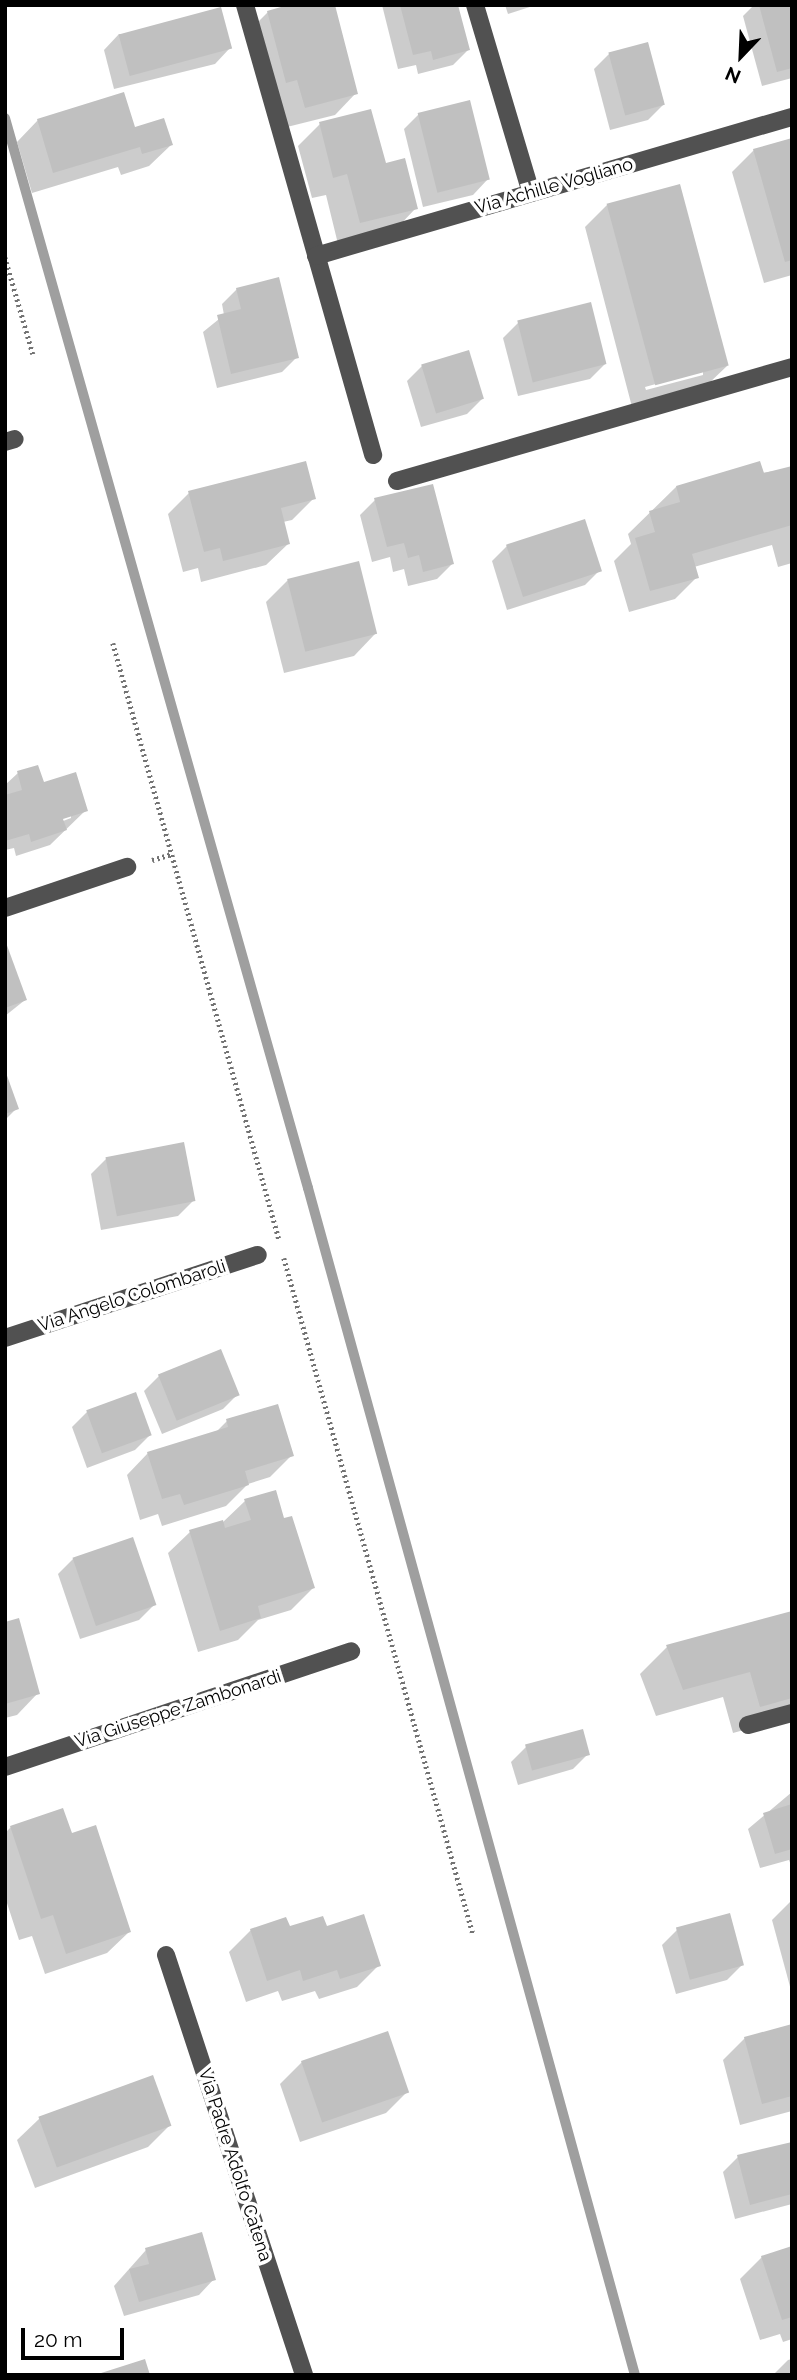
<!DOCTYPE html>
<style>
body{margin:0}
#map{position:relative;width:797px;height:2380px;overflow:hidden;background:#fff;font-family:Raleway,sans-serif}
div>[style]{position:absolute}
[style*='--x']{left:calc(var(--x)*1px);top:calc(var(--y)*1px);width:calc(var(--w)*1px);rotate:calc(var(--a)*1deg)}
.shadow>*{inset:0;background:#0003}
.stream>*{height:10px;margin:-5px;padding:0 5px;transform-origin:5px;border-radius:5px;background:#9f9f9f}
.building>*{inset:0;background:#c0c0c0;transform-origin:0 0}
.path>*{height:4.5px;margin-top:-2.25px;transform-origin:0;background:repeating-linear-gradient(90deg,#737373 0 2px,transparent 0 5.5px)}
.minor>*{height:18px;margin:-9px;padding:0 9px;transform-origin:9px;border-radius:9px;background:#515151}
span{translate:-50% -50%;white-space:nowrap;text-align:center;line-height:1.15;-webkit-text-stroke:7px #fff;paint-order:stroke}
.street-label{font-size:18px;color:#000}
.frame{position:absolute;inset:0;border:7px solid #000;pointer-events:none}
.north{position:absolute;left:706px;top:21px;width:70px;height:70px;-webkit-text-stroke:5px #fff;paint-order:stroke;rotate:203deg;font-size:19px;font-weight:700;line-height:28px;text-align:center;color:#000}
.north::after{content:'';display:block;margin:auto;width:24px;height:32px;background:#000;clip-path:polygon(50% 0,100% 100%,50% 72%,0 100%)}
.scale{position:absolute;left:21px;top:2328px;width:103px;height:32px;box-sizing:border-box;border:4px solid #000;border-top:0;padding-left:9px;font-size:21px;line-height:24px;white-space:nowrap;color:#000;-webkit-text-stroke:5px #fff;paint-order:stroke}
</style>
<div id="map">
<div class="shadow">
<div style="clip-path:polygon(382px 5px,456px 5px,468px 50px,453px 65px,418px 74px,416px 65px,398px 69px)"></div>
<div style="clip-path:polygon(505px 5px,536px 5px,508px 14px)"></div>
<div style="clip-path:polygon(754px 5px,792px 5px,792px 78px,762px 86px,743px 16px)"></div>
<div style="clip-path:polygon(268px 12px,356px 93px,335px 115px,283px 128px,246px 34px)"></div>
<div style="clip-path:polygon(119px 34px,230px 48px,215px 64px,114px 89px,104px 50px)"></div>
<div style="clip-path:polygon(609px 54px,663px 105px,648px 120px,610px 130px,594px 69px)"></div>
<div style="clip-path:polygon(419px 114px,488px 179px,473px 195px,423px 207px,404px 129px)"></div>
<div style="clip-path:polygon(38px 120px,133px 129px,171px 145px,149px 166px,121px 175px,118px 167px,32px 193px,17px 142px)"></div>
<div style="clip-path:polygon(320px 124px,384px 165px,416px 208px,395px 230px,338px 244px,326px 195px,312px 198px,298px 146px)"></div>
<div style="clip-path:polygon(792px 140px,792px 275px,764px 283px,732px 172px,754px 150px)"></div>
<div style="clip-path:polygon(evenodd,607px 205px,727px 366px,705px 387px,632px 407px,585px 227px,607px 205px,703px 371px,703px 375px,646px 390px,645px 387px,703px 371px)"></div>
<div style="clip-path:polygon(237px 289px,297px 357px,282px 372px,217px 388px,203px 332px,224px 315px,222px 304px)"></div>
<div style="clip-path:polygon(518px 323px,605px 364px,590px 379px,518px 396px,503px 338px)"></div>
<div style="clip-path:polygon(422px 366px,482px 399px,467px 414px,421px 427px,407px 381px)"></div>
<div style="clip-path:polygon(792px 468px,792px 563px,778px 567px,772px 545px,694px 567px,697px 577px,675px 599px,629px 612px,614px 561px,631px 544px,628px 534px,676px 487px)"></div>
<div style="clip-path:polygon(189px 493px,314px 498px,292px 520px,283px 522px,288px 544px,266px 565px,201px 582px,198px 568px,183px 572px,168px 514px)"></div>
<div style="clip-path:polygon(375px 500px,452px 564px,437px 579px,408px 586px,404px 569px,393px 572px,390px 557px,372px 562px,360px 515px)"></div>
<div style="clip-path:polygon(507px 546px,600px 570px,585px 585px,507px 610px,492px 561px)"></div>
<div style="clip-path:polygon(288px 580px,375px 634px,354px 656px,284px 673px,266px 602px)"></div>
<div style="clip-path:polygon(evenodd,18px 773px,86px 810px,50px 845px,16px 856px,14px 848px,5px 850px,5px 785px,18px 773px,71px 815px,71px 818px,55px 824px,54px 820px,71px 815px)"></div>
<div style="clip-path:polygon(5px 944px,25px 1000px,5px 1016px)"></div>
<div style="clip-path:polygon(5px 1074px,17px 1108px,5px 1120px)"></div>
<div style="clip-path:polygon(106px 1159px,193px 1201px,178px 1216px,101px 1230px,91px 1174px)"></div>
<div style="clip-path:polygon(159px 1376px,238px 1394px,223px 1409px,162px 1434px,144px 1391px)"></div>
<div style="clip-path:polygon(87px 1412px,150px 1435px,135px 1450px,87px 1468px,72px 1427px)"></div>
<div style="clip-path:polygon(227px 1421px,292px 1455px,270px 1477px,248px 1484px,226px 1506px,162px 1526px,158px 1514px,140px 1520px,127px 1475px,148px 1453px,215px 1433px)"></div>
<div style="clip-path:polygon(245px 1501px,283px 1520px,313px 1588px,291px 1610px,258px 1620px,238px 1640px,198px 1652px,168px 1553px,190px 1532px,222px 1523px)"></div>
<div style="clip-path:polygon(73px 1559px,154px 1605px,139px 1620px,80px 1639px,58px 1574px)"></div>
<div style="clip-path:polygon(792px 1613px,792px 1717px,733px 1733px,723px 1697px,656px 1716px,640px 1674px,667px 1647px)"></div>
<div style="clip-path:polygon(5px 1624px,38px 1693px,17px 1715px,5px 1718px)"></div>
<div style="clip-path:polygon(526px 1747px,588px 1754px,573px 1769px,518px 1785px,511px 1762px)"></div>
<div style="clip-path:polygon(792px 1792px,792px 1868px,789px 1860px,760px 1868px,748px 1829px)"></div>
<div style="clip-path:polygon(11px 1827px,71px 1836px,129px 1932px,107px 1953px,45px 1974px,32px 1936px,19px 1940px,5px 1897px,5px 1833px)"></div>
<div style="clip-path:polygon(792px 1900px,792px 1994px,772px 1920px)"></div>
<div style="clip-path:polygon(325px 1928px,379px 1965px,357px 1987px,319px 1999px,315px 1991px,282px 2001px,278px 1991px,246px 2002px,229px 1952px,251px 1930px)"></div>
<div style="clip-path:polygon(677px 1930px,742px 1965px,727px 1980px,676px 1994px,662px 1945px)"></div>
<div style="clip-path:polygon(792px 2026px,792px 2111px,740px 2125px,723px 2060px,745px 2038px)"></div>
<div style="clip-path:polygon(387px 2033px,407px 2092px,386px 2113px,300px 2142px,280px 2084px,302px 2062px)"></div>
<div style="clip-path:polygon(39px 2119px,170px 2125px,148px 2147px,35px 2188px,17px 2140px)"></div>
<div style="clip-path:polygon(792px 2143px,792px 2204px,735px 2219px,723px 2172px,738px 2157px)"></div>
<div style="clip-path:polygon(792px 2248px,792px 2339px,783px 2342px,780px 2334px,760px 2340px,740px 2279px,762px 2257px)"></div>
<div style="clip-path:polygon(146px 2250px,214px 2279px,199px 2295px,124px 2316px,114px 2286px)"></div>
<div style="clip-path:polygon(792px 2359px,792px 2375px,773px 2375px,788px 2360px)"></div>
</div>
<div class="stream">
<div style="--x:5;--y:118;--w:1112;--a:74.19"></div>
<div style="--x:308;--y:1188;--w:1231;--a:74.6"></div>
</div>
<div class="building">
<div style="clip-path:polygon(288px 5px,335px 5px,358px 94px,305px 108px,297px 80px,286px 83px,267px 11px)"></div>
<div style="clip-path:polygon(400px 5px,458px 5px,470px 50px,433px 60px,431px 51px,413px 55px)"></div>
<div style="clip-path:polygon(759px 5px,792px 5px,792px 68px,777px 72px)"></div>
<div style="left:221px;top:7px;width:43px;height:106px;rotate:75deg"></div>
<div style="left:648px;top:42px;width:65px;height:41px;rotate:75deg"></div>
<div style="clip-path:polygon(124px 92px,135px 127px,164px 118px,173px 145px,142px 154px,140px 147px,53px 173px,37px 119px)"></div>
<div style="left:470px;top:100px;width:82px;height:54px;rotate:76deg"></div>
<div style="clip-path:polygon(371px 109px,386px 163px,405px 158px,418px 209px,360px 223px,347px 174px,333px 178px,319px 122px)"></div>
<div style="clip-path:polygon(792px 138px,792px 260px,785px 262px,753px 149px)"></div>
<div style="left:680px;top:184px;width:188px;height:76px;rotate:75deg"></div>
<div style="clip-path:polygon(279px 277px,299px 358px,231px 374px,217px 315px,241px 309px,236px 288px)"></div>
<div style="left:591px;top:302px;width:64px;height:76px;rotate:76deg"></div>
<div style="left:469px;top:350px;width:51px;height:50px;rotate:73deg"></div>
<div style="clip-path:polygon(306px 461px,316px 499px,281px 508px,290px 544px,223px 561px,220px 548px,204px 552px,188px 491px)"></div>
<div style="clip-path:polygon(760px 461px,764px 473px,792px 466px,792px 525px,692px 554px,699px 578px,650px 591px,635px 538px,655px 532px,649px 511px,680px 502px,676px 486px)"></div>
<div style="clip-path:polygon(433px 484px,454px 564px,423px 572px,419px 555px,408px 558px,404px 543px,387px 547px,374px 498px)"></div>
<div style="left:585px;top:519px;width:55px;height:83px;rotate:72deg"></div>
<div style="left:359px;top:561px;width:75px;height:74px;rotate:76deg"></div>
<div style="clip-path:polygon(38px 765px,44px 782px,76px 772px,88px 811px,63px 819px,67px 830px,31px 842px,29px 834px,5px 841px,5px 795px,22px 790px,17px 771px)"></div>
<div style="clip-path:polygon(5px 940px,27px 1000px,5px 1008px)"></div>
<div style="clip-path:polygon(5px 1070px,19px 1109px,5px 1114px)"></div>
<div style="left:184px;top:1142px;width:60px;height:80px;rotate:79deg"></div>
<div style="left:221px;top:1349px;width:50px;height:68px;rotate:68deg"></div>
<div style="left:136px;top:1392px;width:46px;height:53px;rotate:70deg"></div>
<div style="clip-path:polygon(278px 1404px,294px 1456px,245px 1471px,249px 1485px,184px 1505px,180px 1494px,162px 1499px,147px 1452px,228px 1427px,226px 1419px)"></div>
<div style="clip-path:polygon(276px 1490px,284px 1518px,292px 1516px,315px 1588px,258px 1606px,261px 1618px,220px 1631px,189px 1530px,223px 1520px,225px 1528px,251px 1520px,244px 1499px)"></div>
<div style="left:133px;top:1537px;width:72px;height:64px;rotate:71deg"></div>
<div style="clip-path:polygon(792px 1611px,792px 1698px,760px 1707px,750px 1672px,683px 1690px,666px 1645px)"></div>
<div style="clip-path:polygon(19px 1618px,40px 1694px,5px 1704px,5px 1622px)"></div>
<div style="left:583px;top:1729px;width:27px;height:60px;rotate:75deg"></div>
<div style="clip-path:polygon(792px 1804px,792px 1849px,775px 1854px,763px 1813px)"></div>
<div style="clip-path:polygon(63px 1808px,72px 1833px,96px 1825px,131px 1932px,66px 1954px,53px 1915px,41px 1919px,10px 1826px)"></div>
<div style="left:730px;top:1913px;width:54px;height:56px;rotate:75deg"></div>
<div style="clip-path:polygon(364px 1914px,381px 1966px,340px 1979px,337px 1970px,303px 1981px,300px 1970px,267px 1981px,250px 1929px,286px 1917px,290px 1926px,323px 1916px,327px 1926px)"></div>
<div style="clip-path:polygon(792px 2024px,792px 2096px,762px 2104px,744px 2037px)"></div>
<div style="left:388px;top:2031px;width:65px;height:92px;rotate:71deg"></div>
<div style="left:153px;top:2075px;width:54px;height:122px;rotate:70deg"></div>
<div style="clip-path:polygon(792px 2142px,792px 2194px,750px 2205px,737px 2155px)"></div>
<div style="clip-path:polygon(202px 2232px,216px 2280px,139px 2302px,129px 2269px,149px 2264px,145px 2248px)"></div>
<div style="clip-path:polygon(792px 2246px,792px 2317px,782px 2320px,761px 2256px)"></div>
<div style="clip-path:polygon(145px 2359px,150px 2375px,98px 2375px,98px 2374px)"></div>
</div>
<div class="path">
<div style="--x:5;--y:257;--w:101;--a:73.9"></div>
<div style="--x:113;--y:643;--w:619;--a:74.44"></div>
<div style="--x:152;--y:860;--w:21;--a:-17"></div>
<div style="--x:284;--y:1258;--w:702;--a:74.38"></div>
</div>
<div class="minor">
<div style="--x:245;--y:5;--w:468;--a:74.1"></div>
<div style="--x:475;--y:5;--w:196;--a:73.4"></div>
<div style="--x:316;--y:256;--w:496;--a:-16.3"></div>
<div style="--x:5;--y:442;--w:10;--a:-17"></div>
<div style="--x:397;--y:481;--w:411;--a:-16.1"></div>
<div style="--x:5;--y:908;--w:129;--a:-18.6"></div>
<div style="--x:5;--y:1338;--w:266;--a:-18.2"></div>
<div style="--x:748;--y:1725;--w:46;--a:-15.3"></div>
<div style="--x:5;--y:1767;--w:365;--a:-18.5"></div>
<div style="--x:166;--y:1955;--w:442;--a:71.8"></div>
</div>
<div class="street-label">
<span style="left:554px;top:186px;rotate:-16deg">Via Achille Vogliano</span>
<span style="left:132px;top:1296px;rotate:-18deg">Via Angelo Colombaroli</span>
<span style="left:178px;top:1709px;rotate:-18deg">Via Giuseppe Zambonardi</span>
<span style="left:235px;top:2165px;rotate:72deg">Via Padre Adolfo Catena</span>
</div>
<div class="frame"></div>
<div class="north">N</div>
<div class="scale">20 m</div>
</div>
